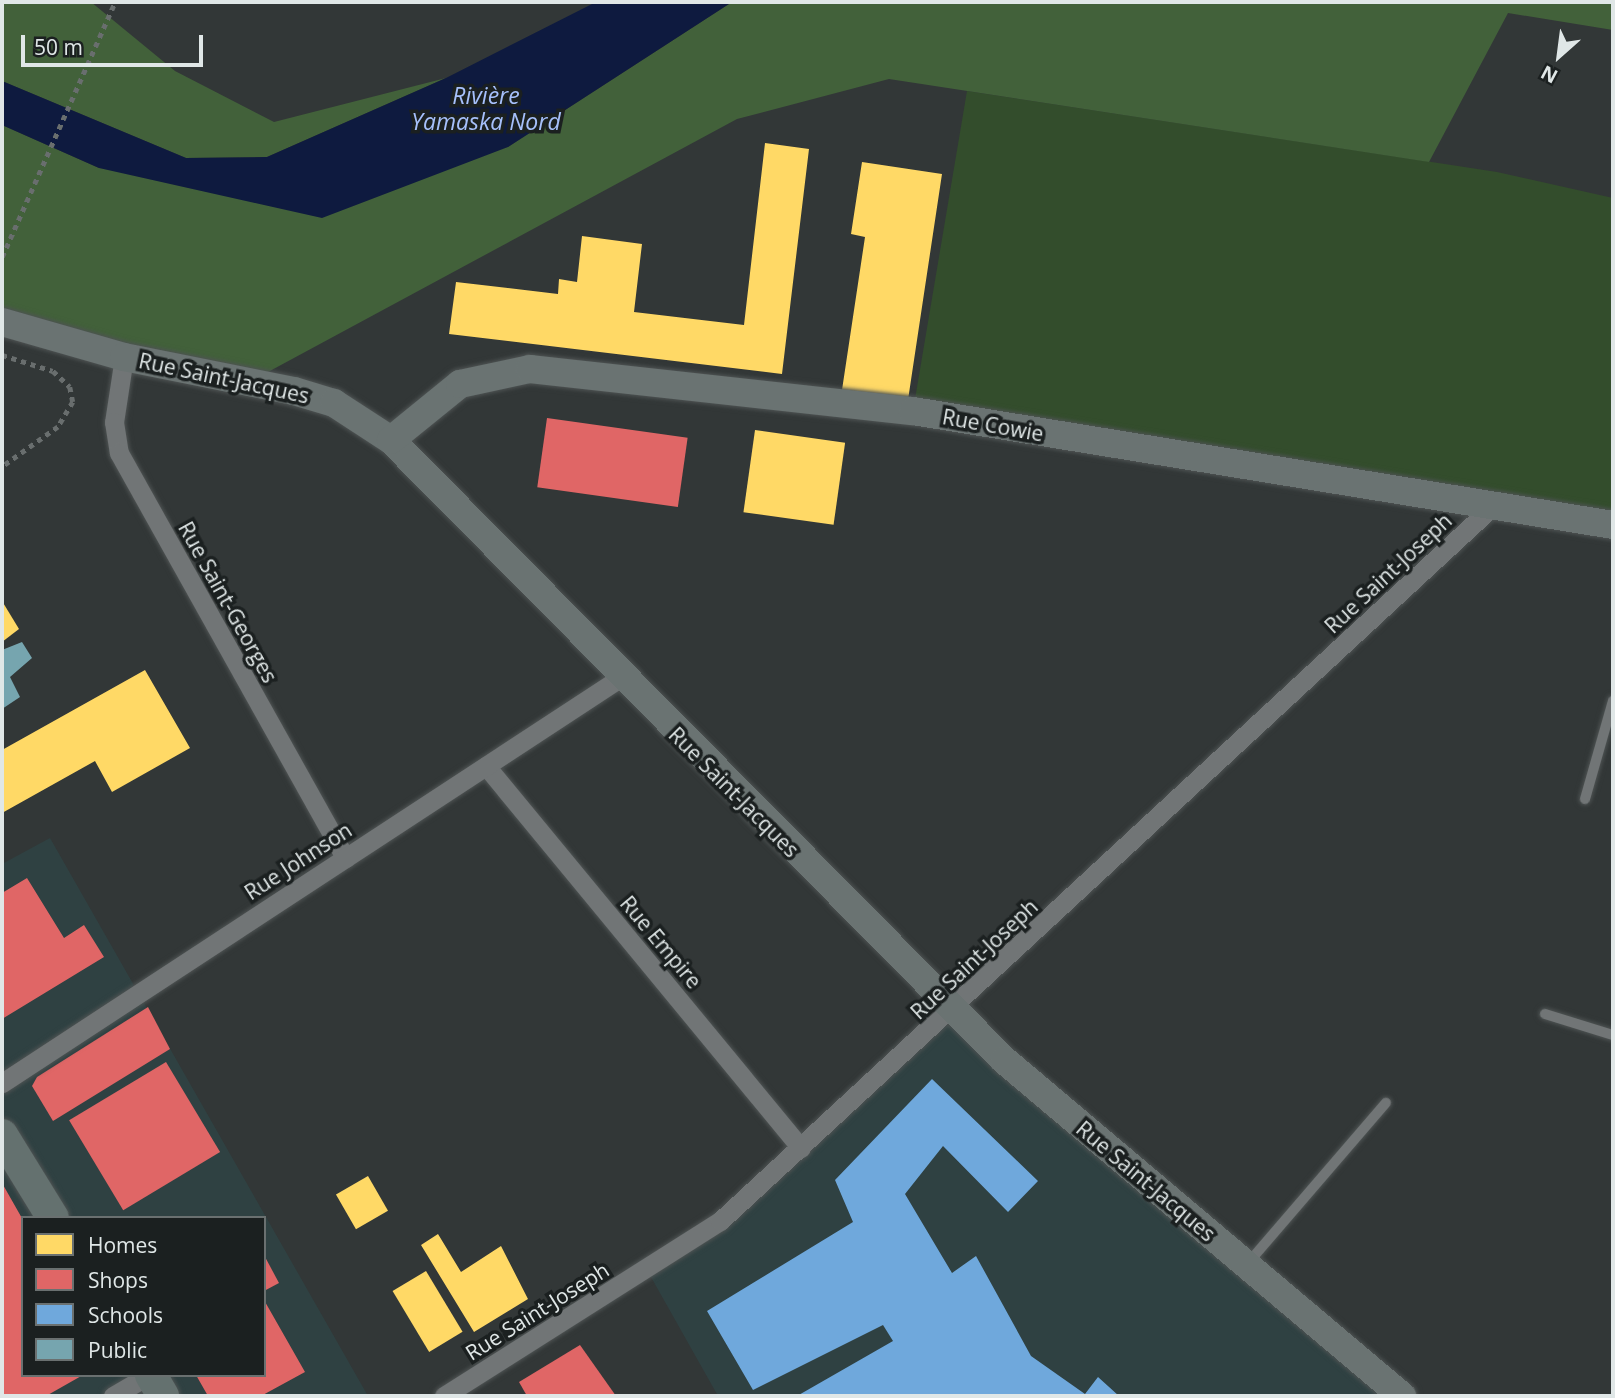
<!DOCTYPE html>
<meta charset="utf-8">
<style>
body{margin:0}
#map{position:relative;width:1615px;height:1398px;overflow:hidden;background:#323737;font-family:"Open Sans",sans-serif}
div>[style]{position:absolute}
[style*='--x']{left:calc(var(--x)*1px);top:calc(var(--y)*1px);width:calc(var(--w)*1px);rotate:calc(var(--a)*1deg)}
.built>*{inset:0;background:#2f4142}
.green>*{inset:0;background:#334d2c}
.forest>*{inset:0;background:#42613a}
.water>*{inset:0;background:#0e1a3f}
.homes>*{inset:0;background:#ffd966;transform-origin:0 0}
.shops>*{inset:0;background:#e06666;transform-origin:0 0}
.schools>*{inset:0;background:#6fa8dc}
.public>*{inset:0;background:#76a5af}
.path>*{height:4.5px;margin-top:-2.25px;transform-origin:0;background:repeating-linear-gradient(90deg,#696e6e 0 5px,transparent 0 10px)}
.roads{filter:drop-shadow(0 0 2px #4e5353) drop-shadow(0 0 2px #4e5353)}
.lane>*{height:10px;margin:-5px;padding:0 5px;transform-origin:5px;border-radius:5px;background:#717576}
.street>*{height:19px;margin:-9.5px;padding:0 9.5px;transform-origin:9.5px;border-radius:9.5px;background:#717576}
.secondary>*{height:28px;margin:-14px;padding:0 14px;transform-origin:14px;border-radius:14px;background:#6a7372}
.primary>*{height:32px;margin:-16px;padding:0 16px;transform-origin:16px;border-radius:16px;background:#64716f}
span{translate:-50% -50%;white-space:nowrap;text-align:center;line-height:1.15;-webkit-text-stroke:7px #1b2020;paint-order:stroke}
.street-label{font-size:21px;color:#e0e7e7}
.water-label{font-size:23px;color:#a6c0fb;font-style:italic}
.frame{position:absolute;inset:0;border:4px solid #e0e7e7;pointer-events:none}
.legend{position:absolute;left:21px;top:1216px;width:245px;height:161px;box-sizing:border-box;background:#1b2020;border:2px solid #6a7070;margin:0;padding:9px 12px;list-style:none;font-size:21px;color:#e0e7e7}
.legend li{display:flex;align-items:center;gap:14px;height:35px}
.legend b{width:35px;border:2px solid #6a7070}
.north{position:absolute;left:1524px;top:21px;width:70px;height:70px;-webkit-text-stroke:5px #1b2020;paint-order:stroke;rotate:208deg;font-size:19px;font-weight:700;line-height:28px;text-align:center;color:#e0e7e7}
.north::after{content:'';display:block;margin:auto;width:24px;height:32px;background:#e0e7e7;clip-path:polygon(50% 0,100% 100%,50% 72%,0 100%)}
.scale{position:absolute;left:21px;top:35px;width:182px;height:32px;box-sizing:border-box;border:4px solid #e0e7e7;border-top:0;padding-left:9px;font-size:21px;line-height:24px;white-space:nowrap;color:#e0e7e7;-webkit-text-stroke:5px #1b2020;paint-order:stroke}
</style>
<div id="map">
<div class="built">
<div style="clip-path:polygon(evenodd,50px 838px,368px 1396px,2px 1396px,2px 864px,50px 838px,23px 1218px,264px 1218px,264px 1375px,23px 1375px,23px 1218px)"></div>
<div style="clip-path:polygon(953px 1010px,1402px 1396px,718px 1396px,647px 1270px,720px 1221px)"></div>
</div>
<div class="green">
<div style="clip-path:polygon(967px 91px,1497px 172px,1613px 198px,1613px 525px,913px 411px)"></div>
</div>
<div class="forest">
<div style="clip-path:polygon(2px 2px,91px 2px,175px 71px,274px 122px,446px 78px,267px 157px,186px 158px,2px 81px)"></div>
<div style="clip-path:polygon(732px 2px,1613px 2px,1613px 30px,1508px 13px,1429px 162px,889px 79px,737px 119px,255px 379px,2px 322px,2px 125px,99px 168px,508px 147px)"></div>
</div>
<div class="water">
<div style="clip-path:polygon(596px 2px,732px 2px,508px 147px,322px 218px,99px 168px,2px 125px,2px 81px,186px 158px,267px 157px,446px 78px)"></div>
</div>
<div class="homes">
<div style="clip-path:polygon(765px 143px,809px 149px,782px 374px,449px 334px,456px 282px,558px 294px,559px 279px,577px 282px,582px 236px,642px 244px,634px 312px,744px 325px)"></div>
<div style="clip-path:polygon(862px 162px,942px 174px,908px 400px,842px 390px,865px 237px,851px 234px)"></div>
<div style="left:755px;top:430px;width:91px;height:83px;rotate:8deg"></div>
<div style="clip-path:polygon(2px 601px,19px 629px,2px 642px)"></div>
<div style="clip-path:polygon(145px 670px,190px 748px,112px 792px,95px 761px,2px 813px,2px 750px)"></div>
<div style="left:368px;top:1176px;width:40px;height:37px;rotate:60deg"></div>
<div style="clip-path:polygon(438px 1234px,461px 1272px,501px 1246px,528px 1299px,474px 1332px,421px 1245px)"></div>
<div style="left:426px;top:1271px;width:71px;height:39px;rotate:59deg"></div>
</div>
<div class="shops">
<div style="left:547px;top:418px;width:142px;height:70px;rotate:8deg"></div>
<div style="clip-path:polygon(27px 878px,64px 938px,84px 925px,104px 957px,2px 1019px,2px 893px)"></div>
<div style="clip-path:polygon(148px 1007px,170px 1049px,53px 1121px,32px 1086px,37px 1077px)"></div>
<div style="left:166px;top:1062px;width:105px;height:113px;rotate:59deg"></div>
<div style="clip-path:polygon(2px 1183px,23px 1220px,23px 1375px,83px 1375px,46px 1396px,2px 1396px)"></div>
<div style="clip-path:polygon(264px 1255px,279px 1283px,264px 1291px)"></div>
<div style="clip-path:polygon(264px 1300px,305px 1372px,261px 1396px,208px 1396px,196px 1375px,264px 1375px)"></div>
<div style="clip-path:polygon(580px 1345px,616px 1396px,527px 1396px,519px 1382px)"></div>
</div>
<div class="schools">
<div style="clip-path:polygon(932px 1079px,1038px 1181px,1008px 1212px,943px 1146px,905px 1194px,952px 1273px,976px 1256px,1031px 1356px,1085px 1394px,1098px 1377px,1119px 1396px,797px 1396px,893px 1341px,883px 1325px,753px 1390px,707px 1311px,853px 1222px,835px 1180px)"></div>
</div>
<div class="public">
<div style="clip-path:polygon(22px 642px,32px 658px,10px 677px,20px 697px,2px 709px,2px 650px)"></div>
</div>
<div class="path">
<div style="--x:2;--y:257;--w:279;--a:-66.1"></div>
<div style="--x:2;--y:355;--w:53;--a:17.4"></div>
<div style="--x:53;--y:371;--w:23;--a:43"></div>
<div style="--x:70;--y:387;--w:15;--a:79"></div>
<div style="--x:73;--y:402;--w:29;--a:121"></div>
<div style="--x:58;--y:427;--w:69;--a:144.5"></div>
</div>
<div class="roads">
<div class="lane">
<div style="--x:1585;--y:799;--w:102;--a:-74.1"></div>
<div style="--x:1545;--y:1014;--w:71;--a:17.2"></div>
<div style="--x:1249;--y:1262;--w:210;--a:-49.3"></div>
</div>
<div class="street">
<div style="--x:124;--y:357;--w:66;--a:98.7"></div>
<div style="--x:114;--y:422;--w:31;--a:81"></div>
<div style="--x:119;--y:453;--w:464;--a:60.8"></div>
<div style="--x:486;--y:766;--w:495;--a:50.5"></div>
<div style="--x:2;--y:1083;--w:739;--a:-33.24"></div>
<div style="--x:113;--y:1396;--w:42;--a:-30.3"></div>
<div style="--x:444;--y:1396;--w:327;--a:-32.4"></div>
<div style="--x:720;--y:1221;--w:1054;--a:-42.77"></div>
</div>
<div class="secondary">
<div style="--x:2;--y:322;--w:127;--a:16"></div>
<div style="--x:124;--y:357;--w:173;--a:11.3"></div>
<div style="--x:294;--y:391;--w:42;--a:16.7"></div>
<div style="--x:334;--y:403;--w:68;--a:33"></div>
<div style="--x:391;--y:440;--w:872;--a:45.33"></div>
<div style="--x:1004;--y:1060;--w:521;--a:40.17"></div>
<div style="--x:391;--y:440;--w:89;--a:-39.1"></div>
<div style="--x:460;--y:384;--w:72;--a:-12.1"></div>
<div style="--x:530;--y:369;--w:385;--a:6.3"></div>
<div style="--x:913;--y:411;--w:709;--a:9.25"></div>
</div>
<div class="primary">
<div style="--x:2;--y:1135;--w:97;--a:58.4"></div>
<div style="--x:151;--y:1375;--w:24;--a:60"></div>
</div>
</div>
<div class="street-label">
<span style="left:224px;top:378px;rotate:12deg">Rue Saint-Jacques</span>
<span style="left:993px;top:425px;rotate:10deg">Rue Cowie</span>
<span style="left:1388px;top:573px;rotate:-43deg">Rue Saint-Joseph</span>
<span style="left:228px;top:602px;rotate:61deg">Rue Saint-Georges</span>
<span style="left:734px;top:792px;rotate:45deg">Rue Saint-Jacques</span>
<span style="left:298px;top:861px;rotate:-33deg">Rue Johnson</span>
<span style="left:661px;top:942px;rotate:50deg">Rue Empire</span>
<span style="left:974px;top:959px;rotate:-43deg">Rue Saint-Joseph</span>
<span style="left:1146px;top:1181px;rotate:40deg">Rue Saint-Jacques</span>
<span style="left:537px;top:1311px;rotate:-32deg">Rue Saint-Joseph</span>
</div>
<div class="water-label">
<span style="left:486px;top:108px">Rivière<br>Yamaska Nord</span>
</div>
<div class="frame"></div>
<ul class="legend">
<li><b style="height:19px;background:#ffd966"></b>Homes</li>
<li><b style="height:19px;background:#e06666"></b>Shops</li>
<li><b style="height:19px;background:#6fa8dc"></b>Schools</li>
<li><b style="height:19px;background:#76a5af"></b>Public</li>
</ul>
<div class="north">N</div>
<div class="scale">50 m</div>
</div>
